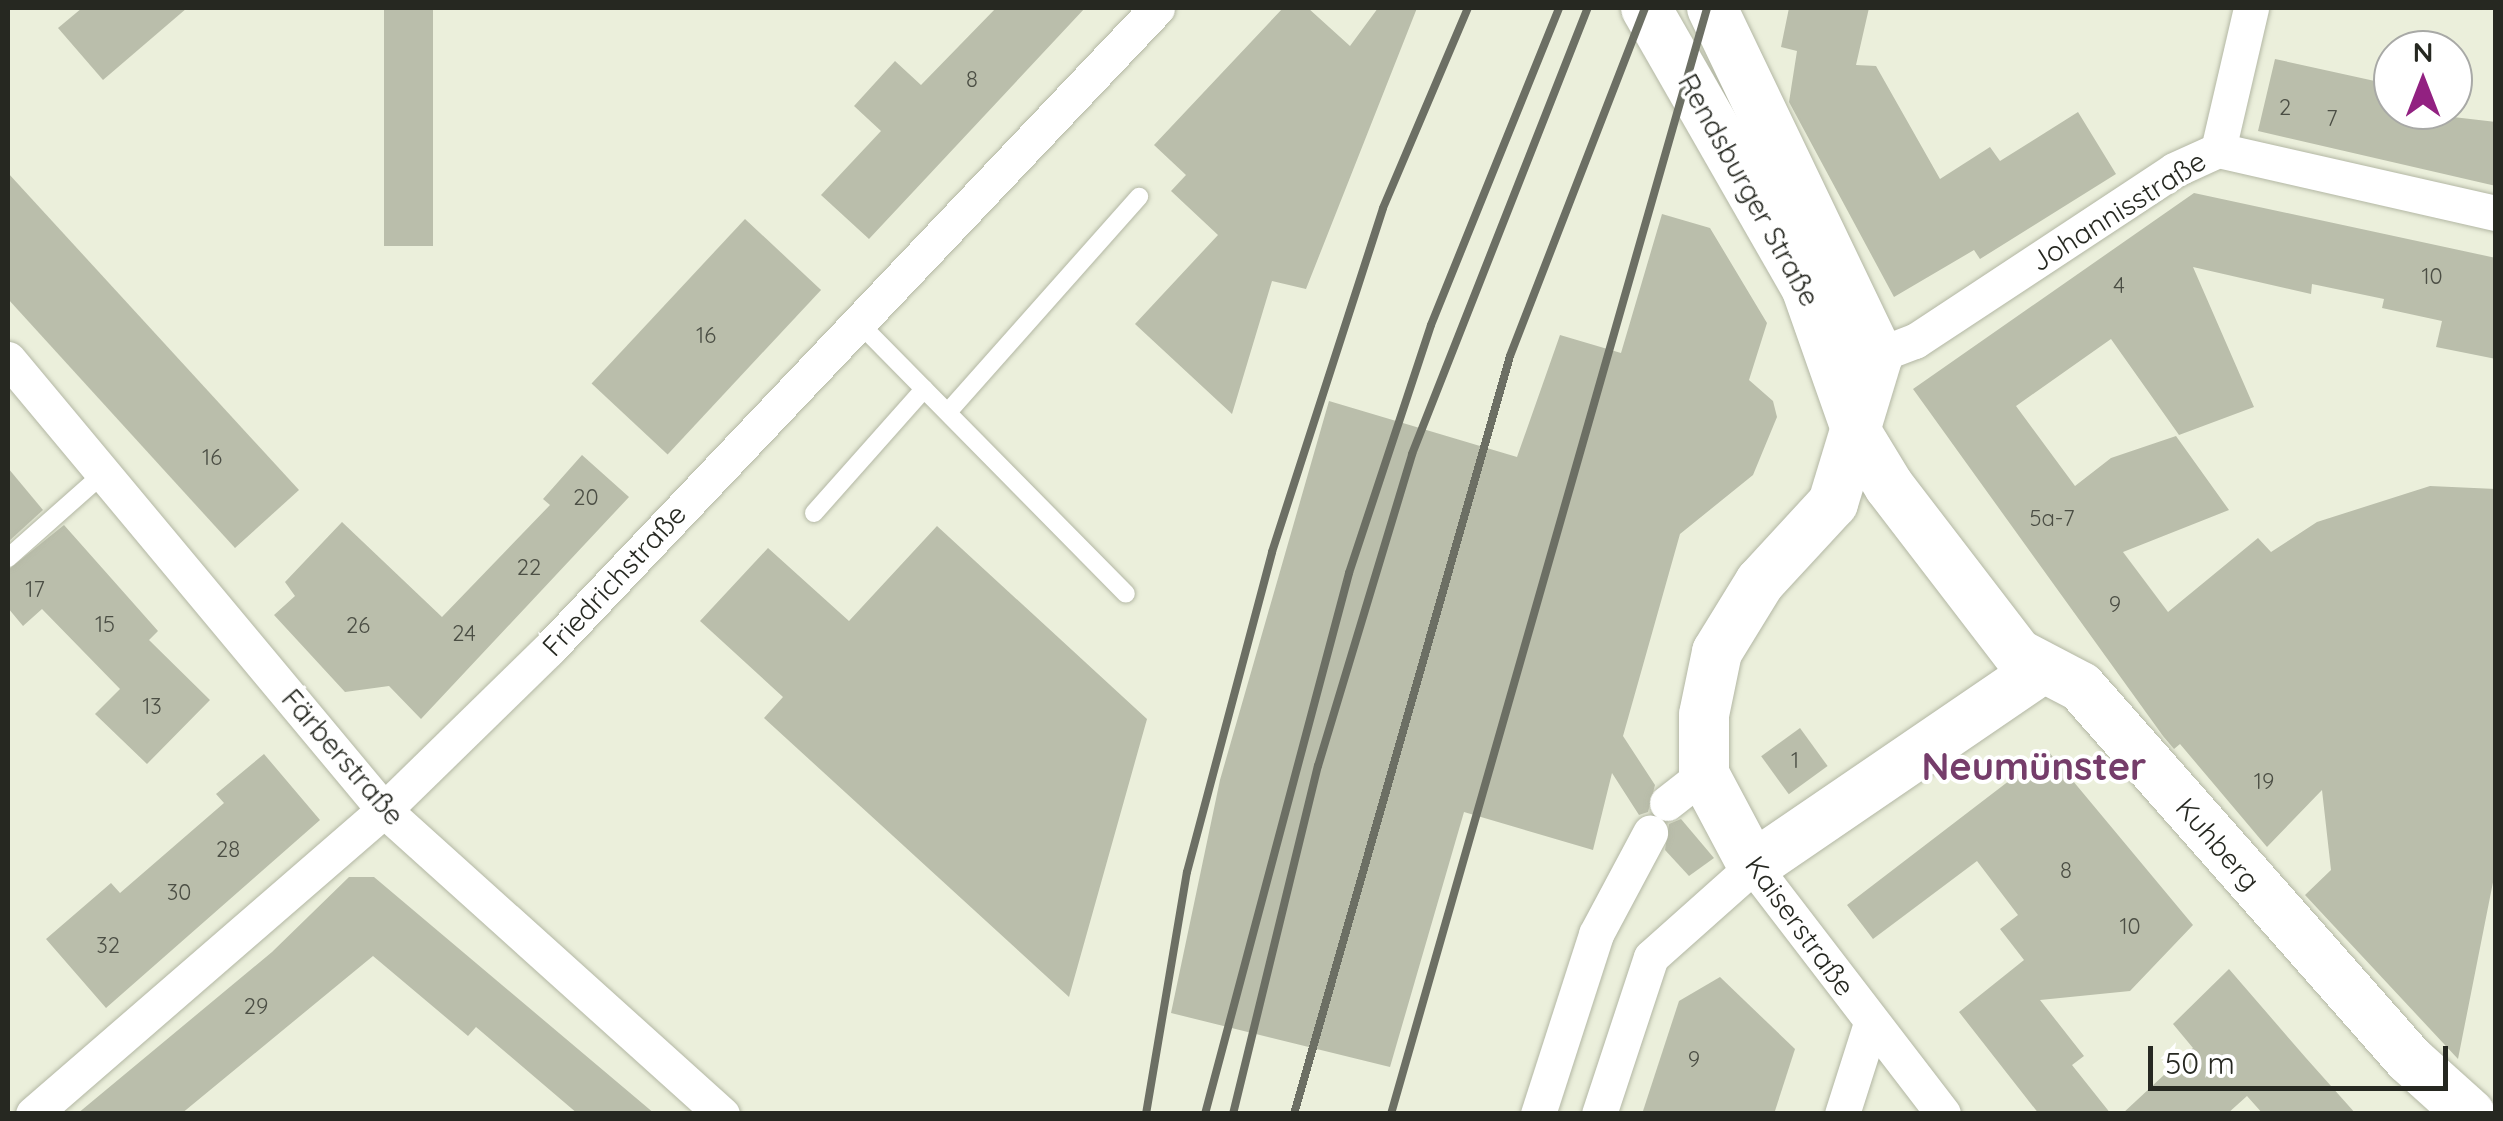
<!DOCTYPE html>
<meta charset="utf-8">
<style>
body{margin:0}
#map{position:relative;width:2503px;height:1121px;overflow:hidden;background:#ebefdb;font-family:Quicksand,sans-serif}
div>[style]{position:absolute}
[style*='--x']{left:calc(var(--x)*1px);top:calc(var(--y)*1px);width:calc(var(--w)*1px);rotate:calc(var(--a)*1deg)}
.building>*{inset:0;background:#babeab;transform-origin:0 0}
.roads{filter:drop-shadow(0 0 2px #b3b7a4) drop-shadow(0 0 2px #b3b7a4)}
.lane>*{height:18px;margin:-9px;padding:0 9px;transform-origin:9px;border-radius:9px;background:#fff}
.street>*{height:35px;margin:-17.5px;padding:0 17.5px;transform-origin:17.5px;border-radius:17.5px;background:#fff}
.secondary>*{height:50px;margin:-25px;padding:0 25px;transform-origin:25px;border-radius:25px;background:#fff}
.rail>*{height:8px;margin:-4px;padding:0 4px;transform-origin:4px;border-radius:4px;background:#6c6f64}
span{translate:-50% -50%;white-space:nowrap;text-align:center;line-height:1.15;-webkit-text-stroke:8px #fff;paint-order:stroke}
.number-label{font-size:22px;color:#4b4e44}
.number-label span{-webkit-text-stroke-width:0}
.street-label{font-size:28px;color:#262821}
.district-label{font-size:38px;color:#753d6a;font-weight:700}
.frame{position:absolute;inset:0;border:10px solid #262821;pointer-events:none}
.north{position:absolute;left:2373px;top:30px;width:100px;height:100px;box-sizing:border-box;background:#fff;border:2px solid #a8a9a6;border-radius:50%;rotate:0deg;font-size:28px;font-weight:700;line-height:40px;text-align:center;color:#262821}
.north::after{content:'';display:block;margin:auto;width:35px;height:45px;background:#922181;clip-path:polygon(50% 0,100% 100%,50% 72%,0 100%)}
.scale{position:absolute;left:2148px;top:1046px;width:300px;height:45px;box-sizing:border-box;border:5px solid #262821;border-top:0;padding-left:12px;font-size:30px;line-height:35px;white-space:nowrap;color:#262821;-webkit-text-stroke:8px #fff;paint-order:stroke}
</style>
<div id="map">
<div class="building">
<div style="clip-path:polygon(82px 8px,187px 8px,103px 80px,58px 28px)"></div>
<div style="left:384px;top:8px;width:49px;height:238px"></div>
<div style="clip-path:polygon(996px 8px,1085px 8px,869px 239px,821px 195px,881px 131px,854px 106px,895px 61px,921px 85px)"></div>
<div style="clip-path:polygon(1283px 8px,1308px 8px,1350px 46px,1378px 8px,1417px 8px,1306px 289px,1272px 281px,1232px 414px,1135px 324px,1218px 235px,1171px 191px,1186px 175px,1154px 145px)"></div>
<div style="clip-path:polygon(1789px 8px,1869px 8px,1856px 65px,1876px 66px,1940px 179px,1990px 147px,2000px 161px,2078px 112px,2116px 174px,1980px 259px,1974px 250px,1894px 297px,1789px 102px,1797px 51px,1781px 47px)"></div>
<div style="clip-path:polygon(2275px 59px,2393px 85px,2393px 110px,2496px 122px,2496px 186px,2258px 131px)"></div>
<div style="clip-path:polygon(8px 173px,299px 490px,235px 548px,8px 299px)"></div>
<div style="clip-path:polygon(2194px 193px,2496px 258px,2496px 359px,2436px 347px,2442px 321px,2382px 308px,2384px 299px,2312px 284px,2311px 294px,2193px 267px,2254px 407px,2179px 435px,2111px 339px,2016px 406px,2075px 486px,2111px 458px,2176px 436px,2229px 510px,2123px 552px,2168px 612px,2258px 538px,2271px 552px,2317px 522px,2430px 486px,2496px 489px,2496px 867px,2458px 1059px,2305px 895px,2331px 870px,2322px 790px,2267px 847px,2180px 744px,2174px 749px,2163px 736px,1913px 389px)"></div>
<div style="clip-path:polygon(1662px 214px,1710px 228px,1767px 323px,1749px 380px,1773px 401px,1777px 417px,1753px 475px,1680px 534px,1623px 736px,1655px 785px,1648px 812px,1639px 815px,1612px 773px,1593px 850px,1464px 812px,1390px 1067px,1171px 1013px,1220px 780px,1329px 401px,1517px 457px,1560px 335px,1621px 353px)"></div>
<div style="left:745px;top:219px;width:104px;height:225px;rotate:43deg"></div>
<div style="clip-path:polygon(582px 455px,629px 497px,421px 719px,389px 686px,345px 692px,274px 615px,295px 596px,285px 582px,342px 522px,442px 617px,550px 505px,543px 499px)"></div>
<div style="clip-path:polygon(8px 468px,43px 510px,8px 542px)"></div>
<div style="clip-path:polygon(64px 525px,158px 631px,149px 640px,210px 700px,147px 764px,95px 714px,120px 689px,42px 609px,23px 626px,8px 608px,8px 570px)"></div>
<div style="clip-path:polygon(937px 526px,1147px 719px,1069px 997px,764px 718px,783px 697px,700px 621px,768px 548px,849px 621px)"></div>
<div style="left:1800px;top:728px;width:47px;height:48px;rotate:54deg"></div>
<div style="clip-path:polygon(2048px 751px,2193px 925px,2130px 991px,2040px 1000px,2084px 1056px,2072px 1065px,2111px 1114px,2039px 1114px,1959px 1012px,2024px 960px,2000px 929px,2018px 915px,1977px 861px,1873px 939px,1847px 905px)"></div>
<div style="clip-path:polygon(264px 754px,320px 820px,106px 1008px,46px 939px,111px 883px,120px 893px,224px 803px,216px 794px)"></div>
<div style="clip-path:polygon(1681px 819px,1714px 858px,1689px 876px,1665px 850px,1669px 824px)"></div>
<div style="clip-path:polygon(349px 877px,374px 877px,655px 1114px,578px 1114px,476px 1027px,468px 1036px,373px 956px,181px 1114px,77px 1114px,272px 952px)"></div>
<div style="clip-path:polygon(2229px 969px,2306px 1058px,2356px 1114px,2263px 1114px,2247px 1096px,2227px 1114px,2122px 1114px,2193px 1048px,2173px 1024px)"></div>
<div style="clip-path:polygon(1720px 977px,1795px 1049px,1774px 1114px,1642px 1114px,1679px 1001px)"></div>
</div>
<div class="roads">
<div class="lane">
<div style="--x:859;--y:323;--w:380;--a:45.4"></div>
<div style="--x:948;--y:412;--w:288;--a:-48.4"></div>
<div style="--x:814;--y:513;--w:166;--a:-48.4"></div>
<div style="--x:8;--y:558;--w:127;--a:-41.5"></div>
</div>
<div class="street">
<div style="--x:2218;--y:150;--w:146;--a:-76.9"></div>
<div style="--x:1878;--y:355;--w:40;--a:-21"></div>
<div style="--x:1915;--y:341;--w:310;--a:-33.4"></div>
<div style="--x:2174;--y:170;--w:48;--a:-24.4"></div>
<div style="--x:2218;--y:150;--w:285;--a:12.8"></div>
<div style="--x:8;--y:359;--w:587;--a:50.18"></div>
<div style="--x:384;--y:810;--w:455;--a:42"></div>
<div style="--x:1667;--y:803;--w:47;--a:-38.1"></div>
<div style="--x:33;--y:1114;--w:464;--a:-40.9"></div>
<div style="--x:384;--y:810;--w:229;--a:-44.3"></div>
<div style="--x:548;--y:650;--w:885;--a:-46.51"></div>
<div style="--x:1538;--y:1114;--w:189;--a:-72.1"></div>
<div style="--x:1596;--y:934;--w:115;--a:-61.9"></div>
<div style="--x:1599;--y:1114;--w:165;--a:-71.7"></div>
<div style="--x:1651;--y:957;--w:137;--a:-41.7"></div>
<div style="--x:1753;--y:866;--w:312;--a:52.5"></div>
<div style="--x:1842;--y:1114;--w:96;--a:-72.3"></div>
</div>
<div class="secondary">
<div style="--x:1646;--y:8;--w:322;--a:60.2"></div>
<div style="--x:1806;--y:287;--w:157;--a:70.6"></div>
<div style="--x:1858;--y:435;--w:60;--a:58.7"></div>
<div style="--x:1889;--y:486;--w:212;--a:52.5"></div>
<div style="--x:2018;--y:654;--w:71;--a:27.6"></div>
<div style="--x:2081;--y:687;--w:497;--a:48.6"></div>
<div style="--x:2410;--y:1060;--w:81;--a:42"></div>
<div style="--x:1712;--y:8;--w:385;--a:64.4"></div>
<div style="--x:1878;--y:355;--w:155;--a:106.9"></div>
<div style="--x:1833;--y:503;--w:108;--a:132.7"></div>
<div style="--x:1760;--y:582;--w:82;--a:121.6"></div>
<div style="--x:1717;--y:652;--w:64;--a:101.7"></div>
<div style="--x:1704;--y:715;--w:59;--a:90"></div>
<div style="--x:1704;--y:774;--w:104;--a:62"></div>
<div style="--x:1753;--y:866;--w:351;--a:-34.3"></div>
</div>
</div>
<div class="rail">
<div style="--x:1146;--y:1114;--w:245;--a:-80.4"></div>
<div style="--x:1187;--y:872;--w:331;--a:-75.1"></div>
<div style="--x:1272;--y:552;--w:361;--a:-72.1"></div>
<div style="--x:1383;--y:208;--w:217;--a:-67"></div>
<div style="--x:1205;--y:1114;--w:560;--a:-75.09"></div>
<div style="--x:1349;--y:573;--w:261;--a:-71.7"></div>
<div style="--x:1431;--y:325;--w:342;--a:-68"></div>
<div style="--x:1233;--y:1114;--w:358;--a:-76.3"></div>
<div style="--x:1318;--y:766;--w:326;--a:-73.2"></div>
<div style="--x:1412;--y:454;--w:479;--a:-68.5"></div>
<div style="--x:1294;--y:1114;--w:788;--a:-74.09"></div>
<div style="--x:1510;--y:356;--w:373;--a:-68.8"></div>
<div style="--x:1391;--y:1114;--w:1150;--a:-74.05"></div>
</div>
<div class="number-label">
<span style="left:972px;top:80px">8</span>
<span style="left:2285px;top:108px">2</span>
<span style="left:2332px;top:119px">7</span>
<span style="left:2432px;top:277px">10</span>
<span style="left:2119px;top:286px">4</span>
<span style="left:706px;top:336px">16</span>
<span style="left:212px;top:458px">16</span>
<span style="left:586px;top:498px">20</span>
<span style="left:2052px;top:519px">5a-7</span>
<span style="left:529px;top:568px">22</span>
<span style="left:35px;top:590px">17</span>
<span style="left:2115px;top:605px">9</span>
<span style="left:105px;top:625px">15</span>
<span style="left:358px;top:626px">26</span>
<span style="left:464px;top:634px">24</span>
<span style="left:152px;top:707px">13</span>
<span style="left:1795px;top:761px">1</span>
<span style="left:2264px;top:782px">19</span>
<span style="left:228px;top:850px">28</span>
<span style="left:2066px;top:871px">8</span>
<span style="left:179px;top:893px">30</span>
<span style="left:2130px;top:927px">10</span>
<span style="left:108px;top:946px">32</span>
<span style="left:256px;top:1007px">29</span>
<span style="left:1694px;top:1060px">9</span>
</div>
<div class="street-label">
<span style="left:1749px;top:190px;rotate:61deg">Rendsburger Straße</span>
<span style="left:2118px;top:211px;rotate:-32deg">Johannisstraße</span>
<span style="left:614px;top:580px;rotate:-47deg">Friedrichstraße</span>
<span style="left:343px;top:757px;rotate:49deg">Färberstraße</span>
<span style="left:2218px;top:844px;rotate:49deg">Kuhberg</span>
<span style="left:1800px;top:926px;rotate:54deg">Kaiserstraße</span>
</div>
<div class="district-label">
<span style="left:2034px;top:767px">Neumünster</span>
</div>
<div class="frame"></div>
<div class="north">N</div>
<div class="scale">50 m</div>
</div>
